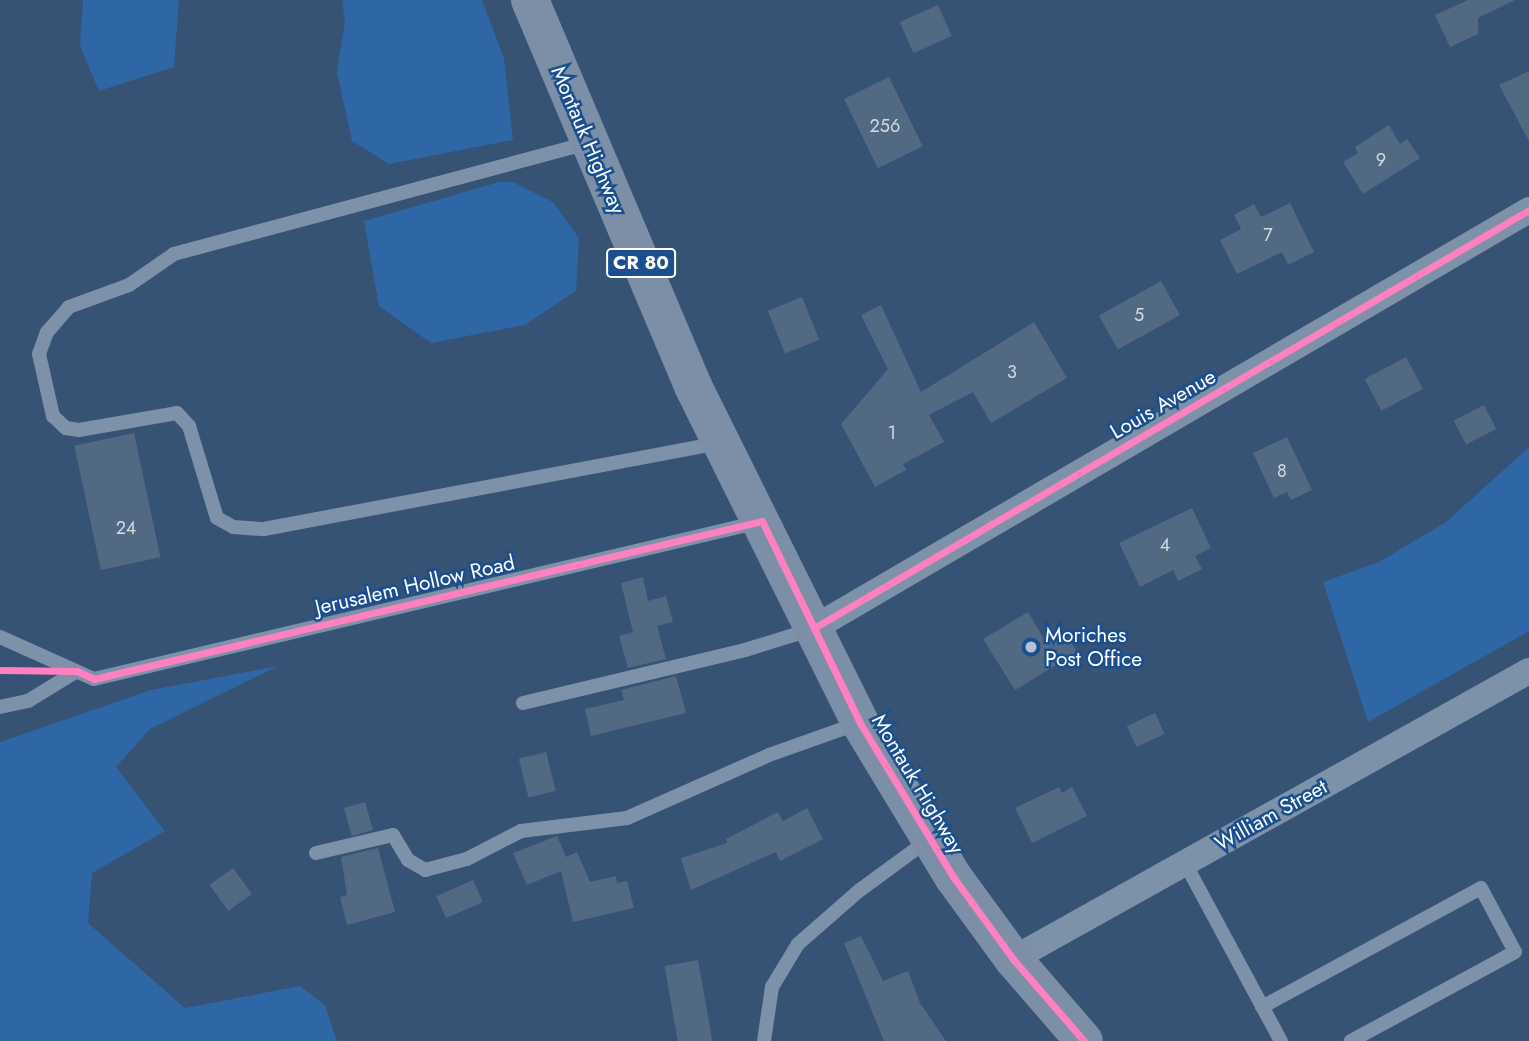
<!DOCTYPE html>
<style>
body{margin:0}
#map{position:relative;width:1529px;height:1041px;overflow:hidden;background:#365274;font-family:Jost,sans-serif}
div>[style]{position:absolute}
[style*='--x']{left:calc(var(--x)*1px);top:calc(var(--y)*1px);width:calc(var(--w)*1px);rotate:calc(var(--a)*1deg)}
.green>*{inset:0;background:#2f66a5}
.building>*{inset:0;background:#526984;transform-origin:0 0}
.lane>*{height:14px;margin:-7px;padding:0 7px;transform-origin:7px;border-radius:7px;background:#7d92a8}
.street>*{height:26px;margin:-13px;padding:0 13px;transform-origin:13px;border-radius:13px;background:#7d92a8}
.primary>*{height:38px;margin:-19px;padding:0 19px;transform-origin:19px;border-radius:19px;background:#7d8ea7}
.cycleway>*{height:7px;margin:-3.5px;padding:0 3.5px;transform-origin:3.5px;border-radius:3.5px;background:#ff80c0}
.dots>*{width:19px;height:19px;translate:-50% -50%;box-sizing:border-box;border:4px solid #1b4f8f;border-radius:50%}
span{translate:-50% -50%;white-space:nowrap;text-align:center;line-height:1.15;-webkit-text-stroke:5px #1b4f8f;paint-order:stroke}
.number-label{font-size:18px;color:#d4dae0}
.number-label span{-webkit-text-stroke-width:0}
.shield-label span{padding:2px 5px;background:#1b4f8f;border:2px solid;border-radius:5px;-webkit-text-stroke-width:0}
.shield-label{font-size:19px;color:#fff;font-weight:700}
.street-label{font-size:21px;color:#fff}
.poi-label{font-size:21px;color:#fff}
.left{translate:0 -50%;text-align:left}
</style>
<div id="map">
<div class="green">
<div style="clip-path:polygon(83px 0,179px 0,174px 67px,99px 91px,80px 46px)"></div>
<div style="clip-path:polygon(342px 0,482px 0,504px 58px,513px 140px,389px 164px,352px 141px,337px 72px,345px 21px)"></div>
<div style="clip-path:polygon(499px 182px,513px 182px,553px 202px,579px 238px,576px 291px,525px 325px,431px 343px,379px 306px,364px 221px)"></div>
<div style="clip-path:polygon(1529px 447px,1529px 631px,1368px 722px,1323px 582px,1379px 562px,1446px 522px)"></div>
<div style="clip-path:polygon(278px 666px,150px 729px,116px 767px,165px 831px,92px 873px,88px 923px,185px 1008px,300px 986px,325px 1005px,337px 1041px,0 1041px,0 742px,151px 690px)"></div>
</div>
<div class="building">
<div style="clip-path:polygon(1468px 0,1515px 0,1478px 18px,1478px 34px,1450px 47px,1435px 15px)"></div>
<div style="left:938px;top:5px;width:34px;height:42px;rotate:66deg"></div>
<div style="clip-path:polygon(1529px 71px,1529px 141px,1499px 85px)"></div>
<div style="left:889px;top:77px;width:77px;height:50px;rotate:64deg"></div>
<div style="clip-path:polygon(1389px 125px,1400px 144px,1407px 139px,1420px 158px,1363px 194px,1343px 162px,1358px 153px,1355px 147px)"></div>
<div style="clip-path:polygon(1290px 203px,1314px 252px,1288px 265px,1282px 252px,1237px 274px,1220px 240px,1241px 229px,1234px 215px,1254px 204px,1261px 217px)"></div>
<div style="left:1161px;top:281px;width:39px;height:71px;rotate:61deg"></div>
<div style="left:802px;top:297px;width:46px;height:37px;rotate:68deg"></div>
<div style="clip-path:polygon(881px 305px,921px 392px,1034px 322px,1067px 378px,991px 423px,973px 392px,929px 415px,944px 442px,903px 464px,906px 470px,875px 487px,841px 424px,888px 369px,861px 315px)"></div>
<div style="left:1406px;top:357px;width:36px;height:47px;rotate:62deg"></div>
<div style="left:1484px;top:405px;width:27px;height:34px;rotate:63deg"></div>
<div style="left:134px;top:433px;width:127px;height:61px;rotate:78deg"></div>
<div style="clip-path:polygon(1287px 437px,1312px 490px,1291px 500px,1287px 492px,1274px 498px,1253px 453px)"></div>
<div style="clip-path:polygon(1192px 508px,1211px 548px,1195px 556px,1202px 569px,1178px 581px,1173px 570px,1140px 587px,1119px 543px)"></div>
<div style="clip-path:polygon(643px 577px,648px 601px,666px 596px,673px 622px,657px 626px,666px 659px,628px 668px,619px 636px,633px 632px,621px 583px)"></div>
<div style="clip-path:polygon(1028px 612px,1046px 642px,1064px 631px,1077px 652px,1015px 690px,983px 639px)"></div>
<div style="clip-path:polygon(676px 676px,686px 713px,591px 736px,585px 709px,624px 700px,621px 690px)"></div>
<div style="left:1155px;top:713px;width:23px;height:31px;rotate:65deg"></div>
<div style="left:546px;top:752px;width:40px;height:28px;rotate:76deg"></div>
<div style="clip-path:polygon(1059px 787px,1062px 793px,1072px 787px,1087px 816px,1032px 843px,1015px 808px)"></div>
<div style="left:365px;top:802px;width:29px;height:22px;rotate:74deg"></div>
<div style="clip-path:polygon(807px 808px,823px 839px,780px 861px,776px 852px,691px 890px,681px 858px,727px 843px,726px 839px,778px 812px,783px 821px)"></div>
<div style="clip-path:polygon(557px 836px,566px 857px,577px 852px,590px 882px,616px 876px,617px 883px,627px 881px,634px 908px,573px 922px,561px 871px,527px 885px,513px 853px)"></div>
<div style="clip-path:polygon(378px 848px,395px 912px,347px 925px,340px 897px,347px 895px,341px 857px)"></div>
<div style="left:233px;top:868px;width:32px;height:29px;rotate:54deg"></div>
<div style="left:473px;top:880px;width:24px;height:40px;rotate:66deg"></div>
<div style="clip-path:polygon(861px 936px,883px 981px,908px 971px,920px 1003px,946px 1041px,884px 1041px,844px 943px)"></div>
<div style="left:698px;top:960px;width:82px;height:34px;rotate:80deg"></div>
</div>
<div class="lane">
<div style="--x:588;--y:143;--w:429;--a:165"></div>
<div style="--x:174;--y:254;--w:55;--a:145.4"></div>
<div style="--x:129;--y:285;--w:64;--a:159.9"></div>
<div style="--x:69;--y:307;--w:33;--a:131"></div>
<div style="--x:47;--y:332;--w:23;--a:110"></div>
<div style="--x:39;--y:354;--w:64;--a:77.3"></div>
<div style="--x:53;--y:416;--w:18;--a:43"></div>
<div style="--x:66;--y:428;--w:13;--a:9"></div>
<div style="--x:79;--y:430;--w:99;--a:-9.8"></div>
<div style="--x:177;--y:413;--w:18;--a:47"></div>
<div style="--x:189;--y:426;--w:96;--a:73.1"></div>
<div style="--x:217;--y:518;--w:18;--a:29"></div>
<div style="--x:233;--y:527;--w:31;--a:4"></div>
<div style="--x:264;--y:529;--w:463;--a:-10.7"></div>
<div style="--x:0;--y:637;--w:103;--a:24.1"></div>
<div style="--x:94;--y:679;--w:683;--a:-13.28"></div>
<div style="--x:523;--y:703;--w:228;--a:-13.4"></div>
<div style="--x:745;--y:650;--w:71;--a:-17.2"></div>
<div style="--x:0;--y:707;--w:29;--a:-12"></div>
<div style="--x:28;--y:701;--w:57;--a:-31.5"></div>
<div style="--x:316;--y:853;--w:79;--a:-13.2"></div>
<div style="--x:393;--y:835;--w:29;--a:59"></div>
<div style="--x:408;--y:860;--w:20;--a:30"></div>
<div style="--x:425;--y:870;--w:43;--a:-14.7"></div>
<div style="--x:467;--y:859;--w:61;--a:-27.4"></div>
<div style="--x:521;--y:831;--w:107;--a:-7"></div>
<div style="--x:627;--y:818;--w:155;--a:-23.9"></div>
<div style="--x:769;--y:755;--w:96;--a:-19.6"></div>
<div style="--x:1185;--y:863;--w:202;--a:61.7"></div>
<div style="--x:1262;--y:1007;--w:249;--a:-28.5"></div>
<div style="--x:1481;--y:888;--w:72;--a:62"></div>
<div style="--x:1515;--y:952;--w:187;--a:151.5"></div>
<div style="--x:764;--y:1041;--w:55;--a:-81.6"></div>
<div style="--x:772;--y:987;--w:50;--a:-58.8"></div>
<div style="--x:798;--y:944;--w:82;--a:-41.1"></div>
<div style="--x:860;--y:890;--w:84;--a:-36.3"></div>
</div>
<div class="street">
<div style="--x:814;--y:628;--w:828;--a:-30.31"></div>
<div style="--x:1013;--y:959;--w:591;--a:-29.17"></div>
</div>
<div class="primary">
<div style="--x:530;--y:0;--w:419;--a:67.1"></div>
<div style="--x:693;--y:386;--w:376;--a:63.6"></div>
<div style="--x:860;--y:723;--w:181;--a:58.8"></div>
<div style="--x:954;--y:878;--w:100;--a:53.9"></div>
<div style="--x:1013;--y:959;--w:108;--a:49.1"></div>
</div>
<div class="cycleway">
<div style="--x:814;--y:628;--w:828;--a:-30.31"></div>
<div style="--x:0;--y:670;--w:77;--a:0.7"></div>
<div style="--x:77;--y:671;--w:19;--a:25"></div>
<div style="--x:94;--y:679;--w:686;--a:-13.31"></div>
<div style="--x:762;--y:521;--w:225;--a:64.1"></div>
<div style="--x:860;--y:723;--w:181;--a:58.8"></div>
<div style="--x:954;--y:878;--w:100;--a:53.9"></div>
<div style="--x:1013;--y:959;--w:108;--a:49.1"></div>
</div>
<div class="dots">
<div style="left:1031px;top:647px;background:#b9c2ce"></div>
</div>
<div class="number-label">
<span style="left:885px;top:126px">256</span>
<span style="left:1381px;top:160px">9</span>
<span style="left:1268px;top:235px">7</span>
<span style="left:1139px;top:315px">5</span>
<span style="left:1012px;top:372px">3</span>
<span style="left:892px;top:433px">1</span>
<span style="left:1282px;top:471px">8</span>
<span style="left:126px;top:528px">24</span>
<span style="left:1165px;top:545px">4</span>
</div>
<div class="shield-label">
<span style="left:641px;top:263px">CR 80</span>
</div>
<div class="street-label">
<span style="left:588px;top:140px;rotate:67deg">Montauk Highway</span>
<span style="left:1163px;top:404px;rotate:-30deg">Louis Avenue</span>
<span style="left:415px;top:585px;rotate:-13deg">Jerusalem Hollow Road</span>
<span style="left:918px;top:784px;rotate:59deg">Montauk Highway</span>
<span style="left:1271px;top:815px;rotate:-29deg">William Street</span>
</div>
<div class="poi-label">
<span class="left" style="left:1045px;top:647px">Moriches<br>Post Office</span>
</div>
</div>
